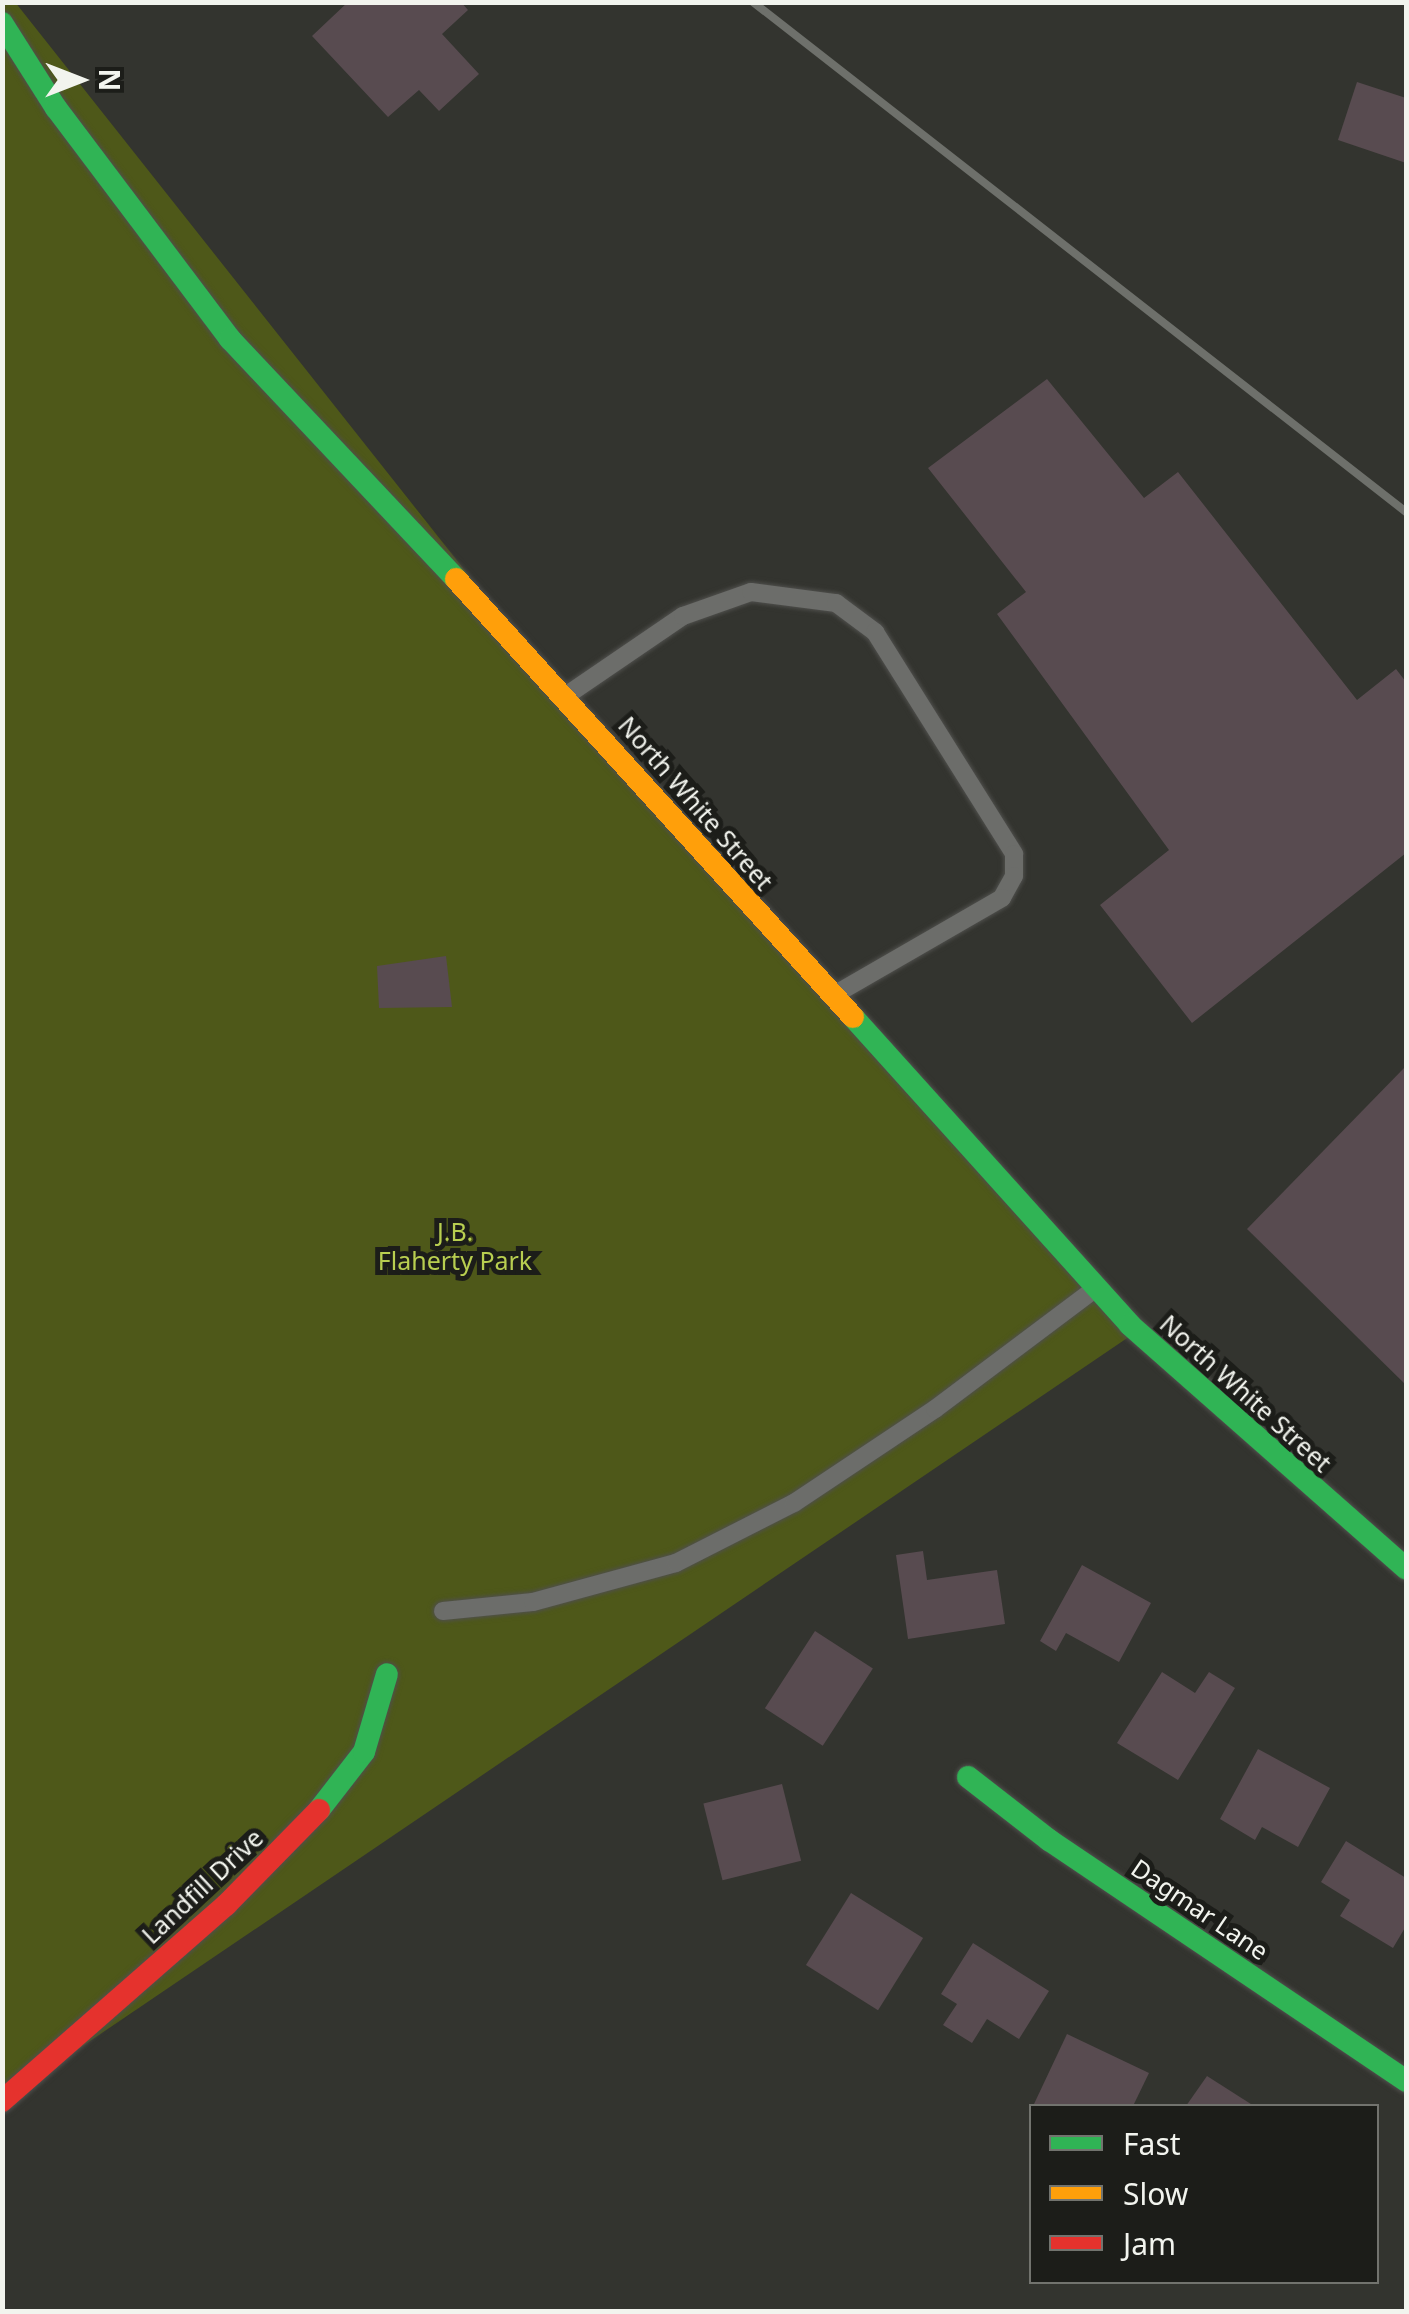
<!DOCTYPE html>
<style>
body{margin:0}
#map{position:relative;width:1409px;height:2314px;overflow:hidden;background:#33342f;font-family:"Noto Sans",sans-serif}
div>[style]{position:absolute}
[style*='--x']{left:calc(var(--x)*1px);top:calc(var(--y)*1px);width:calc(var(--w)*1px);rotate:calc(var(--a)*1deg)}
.green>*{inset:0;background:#4e5819}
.building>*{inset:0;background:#584b50;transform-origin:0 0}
.roads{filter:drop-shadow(0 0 2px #4f4f4c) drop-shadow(0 0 2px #4f4f4c)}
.lane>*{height:18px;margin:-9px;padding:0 9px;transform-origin:9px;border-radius:9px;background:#6c6d6a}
.fast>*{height:22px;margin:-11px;padding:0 11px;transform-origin:11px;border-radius:11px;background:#30b455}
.slow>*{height:22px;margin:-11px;padding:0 11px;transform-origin:11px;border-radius:11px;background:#ff9f0a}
.jam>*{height:22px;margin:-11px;padding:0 11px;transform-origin:11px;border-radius:11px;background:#e5322d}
.rail>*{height:8px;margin:-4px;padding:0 4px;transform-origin:4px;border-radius:4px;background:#6e706b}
span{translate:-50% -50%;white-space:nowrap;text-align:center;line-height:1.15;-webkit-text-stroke:10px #1c1d19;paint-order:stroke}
.street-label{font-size:25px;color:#f2f4ee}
.park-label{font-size:25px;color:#b8ce50}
.frame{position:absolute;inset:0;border:5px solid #f2f4ee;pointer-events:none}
.legend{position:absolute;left:1029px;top:2104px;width:350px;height:180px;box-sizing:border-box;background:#1c1d19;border:2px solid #72736e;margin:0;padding:12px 18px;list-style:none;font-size:30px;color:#f2f4ee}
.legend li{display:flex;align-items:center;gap:20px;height:50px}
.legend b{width:50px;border:2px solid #72736e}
.north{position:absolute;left:30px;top:30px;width:100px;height:100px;-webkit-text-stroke:8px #1c1d19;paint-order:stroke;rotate:90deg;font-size:28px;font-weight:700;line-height:40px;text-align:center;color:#f2f4ee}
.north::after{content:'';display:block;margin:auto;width:35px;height:45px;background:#f2f4ee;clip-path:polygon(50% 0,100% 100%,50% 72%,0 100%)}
</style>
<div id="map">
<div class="green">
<div style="clip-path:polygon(15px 2px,554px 683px,1142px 1328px,3px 2100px,2px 3px)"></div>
</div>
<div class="building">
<div style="clip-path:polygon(348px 2px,461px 2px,468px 10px,442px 34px,479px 74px,439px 111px,419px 90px,388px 117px,312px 36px)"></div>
<div style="clip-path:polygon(1357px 82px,1406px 98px,1406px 163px,1338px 140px)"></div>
<div style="clip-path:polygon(1047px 379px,1144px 498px,1178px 472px,1357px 700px,1396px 669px,1406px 682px,1406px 853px,1192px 1023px,1100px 905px,1169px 850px,997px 614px,1026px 592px,928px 468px)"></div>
<div style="clip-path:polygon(446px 956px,452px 1007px,379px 1008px,377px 966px)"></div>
<div style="clip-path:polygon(1406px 1066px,1406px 1385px,1247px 1229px)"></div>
<div style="clip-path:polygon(923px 1551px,927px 1580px,997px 1570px,1005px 1624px,908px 1639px,896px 1555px)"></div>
<div style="clip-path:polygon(1082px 1565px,1151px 1603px,1119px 1662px,1066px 1633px,1056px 1651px,1040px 1641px)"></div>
<div style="left:815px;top:1631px;width:69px;height:92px;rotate:33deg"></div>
<div style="clip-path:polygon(1162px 1672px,1195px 1693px,1209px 1672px,1235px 1688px,1178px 1780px,1117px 1743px)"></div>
<div style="clip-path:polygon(1258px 1749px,1330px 1788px,1298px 1847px,1262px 1827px,1255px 1840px,1220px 1819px)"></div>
<div style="left:782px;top:1784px;width:79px;height:81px;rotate:76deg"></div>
<div style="clip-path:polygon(1346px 1841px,1406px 1878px,1406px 1926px,1393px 1948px,1340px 1916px,1350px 1900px,1321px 1882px)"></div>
<div style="left:851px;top:1893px;width:85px;height:85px;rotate:32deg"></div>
<div style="clip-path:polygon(973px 1943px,1049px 1991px,1019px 2039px,987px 2019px,972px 2043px,943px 2025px,957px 2004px,941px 1994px)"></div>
<div style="clip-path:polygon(1067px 2034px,1149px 2073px,1133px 2106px,1034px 2104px)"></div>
<div style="clip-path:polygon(1207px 2076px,1254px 2106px,1186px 2106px)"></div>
</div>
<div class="roads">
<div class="lane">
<div style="--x:570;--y:693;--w:137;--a:-34.3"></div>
<div style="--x:683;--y:616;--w:72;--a:-19.4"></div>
<div style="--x:751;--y:592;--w:86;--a:7.4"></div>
<div style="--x:836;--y:603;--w:49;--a:36.6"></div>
<div style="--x:875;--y:632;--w:262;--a:57.9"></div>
<div style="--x:1014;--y:854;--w:22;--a:90"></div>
<div style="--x:1014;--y:876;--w:25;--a:119"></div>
<div style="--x:1002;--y:898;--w:192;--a:150"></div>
<div style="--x:443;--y:1611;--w:90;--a:-5.7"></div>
<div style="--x:533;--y:1602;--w:148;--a:-15.3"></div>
<div style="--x:676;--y:1563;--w:132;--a:-27"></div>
<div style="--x:794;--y:1503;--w:169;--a:-33.7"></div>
<div style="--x:935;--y:1409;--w:201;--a:-36.9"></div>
</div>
<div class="fast">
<div style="--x:2;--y:23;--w:101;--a:57.6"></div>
<div style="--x:56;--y:108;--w:289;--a:53"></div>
<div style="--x:230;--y:339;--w:330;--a:46.7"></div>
<div style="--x:853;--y:1017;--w:414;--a:48"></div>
<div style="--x:1130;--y:1325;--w:368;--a:41.4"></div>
<div style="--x:968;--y:1777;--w:103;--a:37.9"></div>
<div style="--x:1049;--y:1840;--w:431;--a:34"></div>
<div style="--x:319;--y:1810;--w:73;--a:-52.2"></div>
<div style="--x:364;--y:1752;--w:81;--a:-73.6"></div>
</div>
<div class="slow">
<div style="--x:456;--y:579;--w:591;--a:47.81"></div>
</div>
<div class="jam">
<div style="--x:2;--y:2101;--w:298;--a:-41.2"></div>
<div style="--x:226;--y:1905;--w:133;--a:-45.6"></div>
</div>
</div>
<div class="rail">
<div style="--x:753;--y:2;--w:829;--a:37.99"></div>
</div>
<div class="street-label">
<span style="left:696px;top:803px;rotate:49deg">North White Street</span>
<span style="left:1246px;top:1393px;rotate:42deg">North White Street</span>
<span style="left:202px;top:1886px;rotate:-43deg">Landfill Drive</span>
<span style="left:1200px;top:1909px;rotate:34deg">Dagmar Lane</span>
</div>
<div class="park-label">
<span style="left:455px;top:1246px">J.B.<br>Flaherty Park</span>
</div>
<div class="frame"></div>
<ul class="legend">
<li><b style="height:12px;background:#30b455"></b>Fast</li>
<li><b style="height:12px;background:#ff9f0a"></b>Slow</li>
<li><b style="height:12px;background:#e5322d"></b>Jam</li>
</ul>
<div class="north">N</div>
</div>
